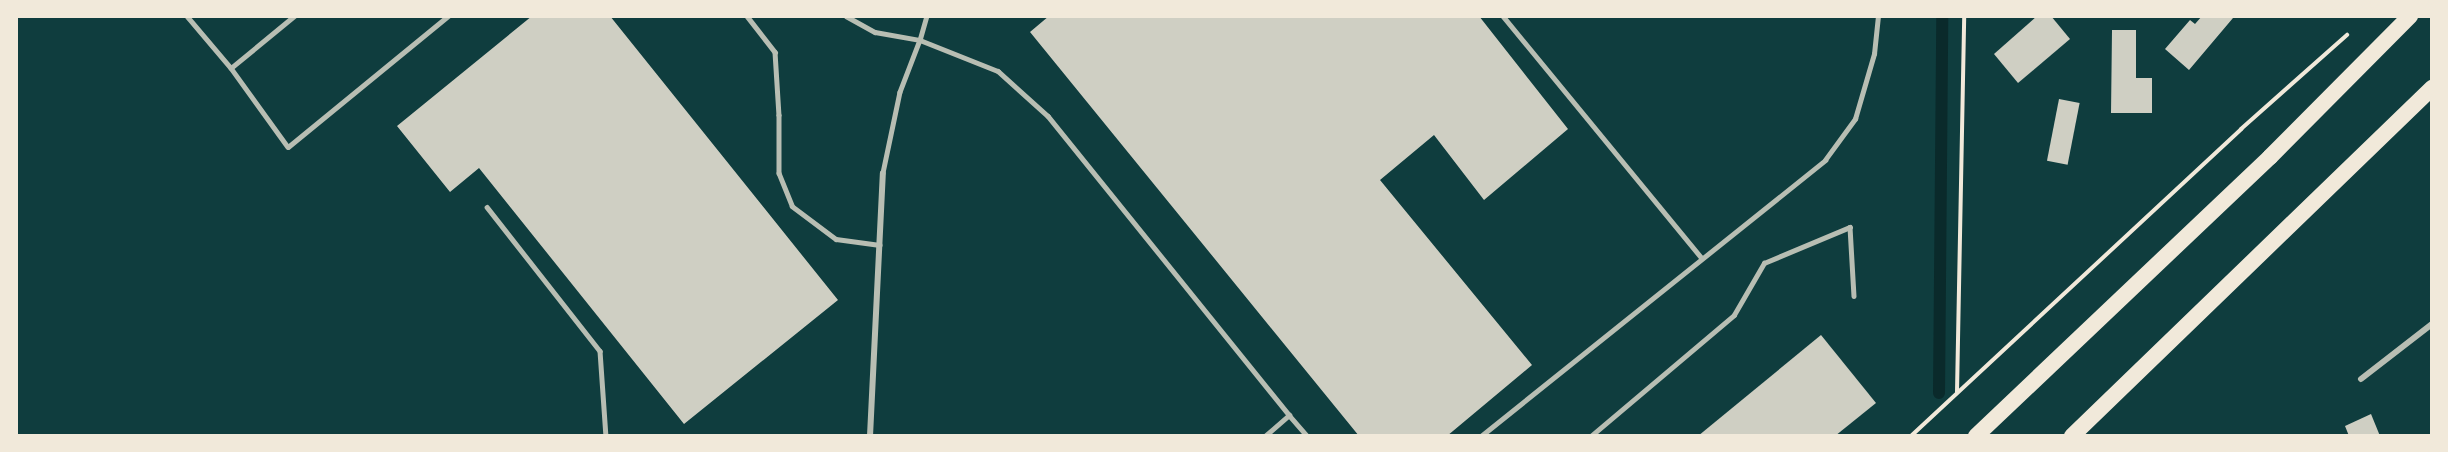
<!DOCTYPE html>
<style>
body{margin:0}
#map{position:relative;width:2448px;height:452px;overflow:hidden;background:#0f3d3e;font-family:Signika,sans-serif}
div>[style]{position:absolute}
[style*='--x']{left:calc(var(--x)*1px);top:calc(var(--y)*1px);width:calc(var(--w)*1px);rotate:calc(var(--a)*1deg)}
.stream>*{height:12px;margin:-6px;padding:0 6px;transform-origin:6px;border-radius:6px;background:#0a2a2b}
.building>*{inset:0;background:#cfcfc3;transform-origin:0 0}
.path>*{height:4px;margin:-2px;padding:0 2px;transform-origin:2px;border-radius:2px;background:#f1e9da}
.service>*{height:4.5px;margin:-2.25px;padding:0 2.25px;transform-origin:2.25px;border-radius:2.25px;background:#b8beb3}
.minor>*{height:6px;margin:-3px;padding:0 3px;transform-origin:3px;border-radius:3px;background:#b8beb3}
.trunk>*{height:16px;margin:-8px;padding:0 8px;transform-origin:8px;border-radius:8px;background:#f1e9da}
span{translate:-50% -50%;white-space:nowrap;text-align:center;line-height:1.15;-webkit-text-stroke:6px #f1e9da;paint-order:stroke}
.frame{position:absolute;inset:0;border:18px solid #f1e9da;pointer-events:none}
</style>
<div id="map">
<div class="stream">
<div style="--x:1939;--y:393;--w:377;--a:-89.5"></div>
</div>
<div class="building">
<div style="clip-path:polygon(532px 16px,610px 16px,838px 300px,684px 424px,479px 168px,450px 192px,397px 126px)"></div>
<div style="clip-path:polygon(1049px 16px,1479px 16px,1568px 129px,1484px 200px,1434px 135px,1380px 180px,1532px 365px,1447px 436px,1359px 436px,1030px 32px)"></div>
<div style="clip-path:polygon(2037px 16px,2051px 16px,2070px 39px,2018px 83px,1994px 54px)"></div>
<div style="clip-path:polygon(2202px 16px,2233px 18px,2189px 70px,2165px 49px,2190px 20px,2195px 24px)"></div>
<div style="clip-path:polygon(2112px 30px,2136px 30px,2136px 78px,2152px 78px,2152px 113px,2111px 113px)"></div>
<div style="left:2059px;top:99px;width:21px;height:63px;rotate:11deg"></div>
<div style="clip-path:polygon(1821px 335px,1876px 403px,1835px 436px,1698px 436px)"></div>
<div style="clip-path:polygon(2371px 414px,2380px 436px,2349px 436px,2345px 426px)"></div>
</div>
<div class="path">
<div style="--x:1957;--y:392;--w:376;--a:-88.9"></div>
<div style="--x:1911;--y:436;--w:451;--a:-42.9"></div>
<div style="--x:2241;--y:129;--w:142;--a:-41.6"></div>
</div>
<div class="service">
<div style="--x:187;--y:16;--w:68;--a:49.8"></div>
<div style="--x:231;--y:68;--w:97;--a:54.2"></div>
<div style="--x:288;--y:147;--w:207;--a:-39.3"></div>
<div style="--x:747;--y:16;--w:46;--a:52.1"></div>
<div style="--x:775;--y:52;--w:63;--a:86.4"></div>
<div style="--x:779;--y:115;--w:58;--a:90"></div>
<div style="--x:779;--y:173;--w:35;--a:68"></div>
<div style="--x:792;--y:206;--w:55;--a:36.9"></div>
<div style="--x:836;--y:239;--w:44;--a:7.8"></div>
<div style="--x:846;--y:16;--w:33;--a:29"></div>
<div style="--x:875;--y:32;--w:46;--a:10.1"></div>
<div style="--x:920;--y:40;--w:56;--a:111"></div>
<div style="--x:900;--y:92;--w:83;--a:101.9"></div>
<div style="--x:927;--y:16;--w:25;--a:106"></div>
<div style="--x:920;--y:40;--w:84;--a:21.7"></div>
<div style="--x:998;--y:71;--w:67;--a:42"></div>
<div style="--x:1048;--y:116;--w:384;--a:51.1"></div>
<div style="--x:1503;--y:16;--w:313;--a:50.6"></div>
<div style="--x:231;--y:68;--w:82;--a:-39.5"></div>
<div style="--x:487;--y:207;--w:183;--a:51.9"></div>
<div style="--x:600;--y:351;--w:85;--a:86"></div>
<div style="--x:1265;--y:436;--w:32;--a:-41"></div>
<div style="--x:1289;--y:415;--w:28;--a:49"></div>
<div style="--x:1481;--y:436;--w:441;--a:-38.7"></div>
<div style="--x:1825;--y:160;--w:51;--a:-53.8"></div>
<div style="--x:1855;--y:119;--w:68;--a:-73.7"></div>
<div style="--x:1874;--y:54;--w:38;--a:-84"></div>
<div style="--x:1591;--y:436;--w:187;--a:-40.2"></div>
<div style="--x:1734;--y:315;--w:60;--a:-60"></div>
<div style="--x:1764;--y:263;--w:93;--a:-22.7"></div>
<div style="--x:1850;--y:227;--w:69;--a:86.7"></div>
</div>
<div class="minor">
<div style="--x:2361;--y:379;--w:90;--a:-37.8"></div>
<div style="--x:870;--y:436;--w:263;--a:-87.2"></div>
</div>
<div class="trunk">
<div style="--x:1976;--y:436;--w:405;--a:-43.5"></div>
<div style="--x:2270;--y:157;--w:199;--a:-45.2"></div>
<div style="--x:2072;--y:436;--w:501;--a:-44.03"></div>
</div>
<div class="frame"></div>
</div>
